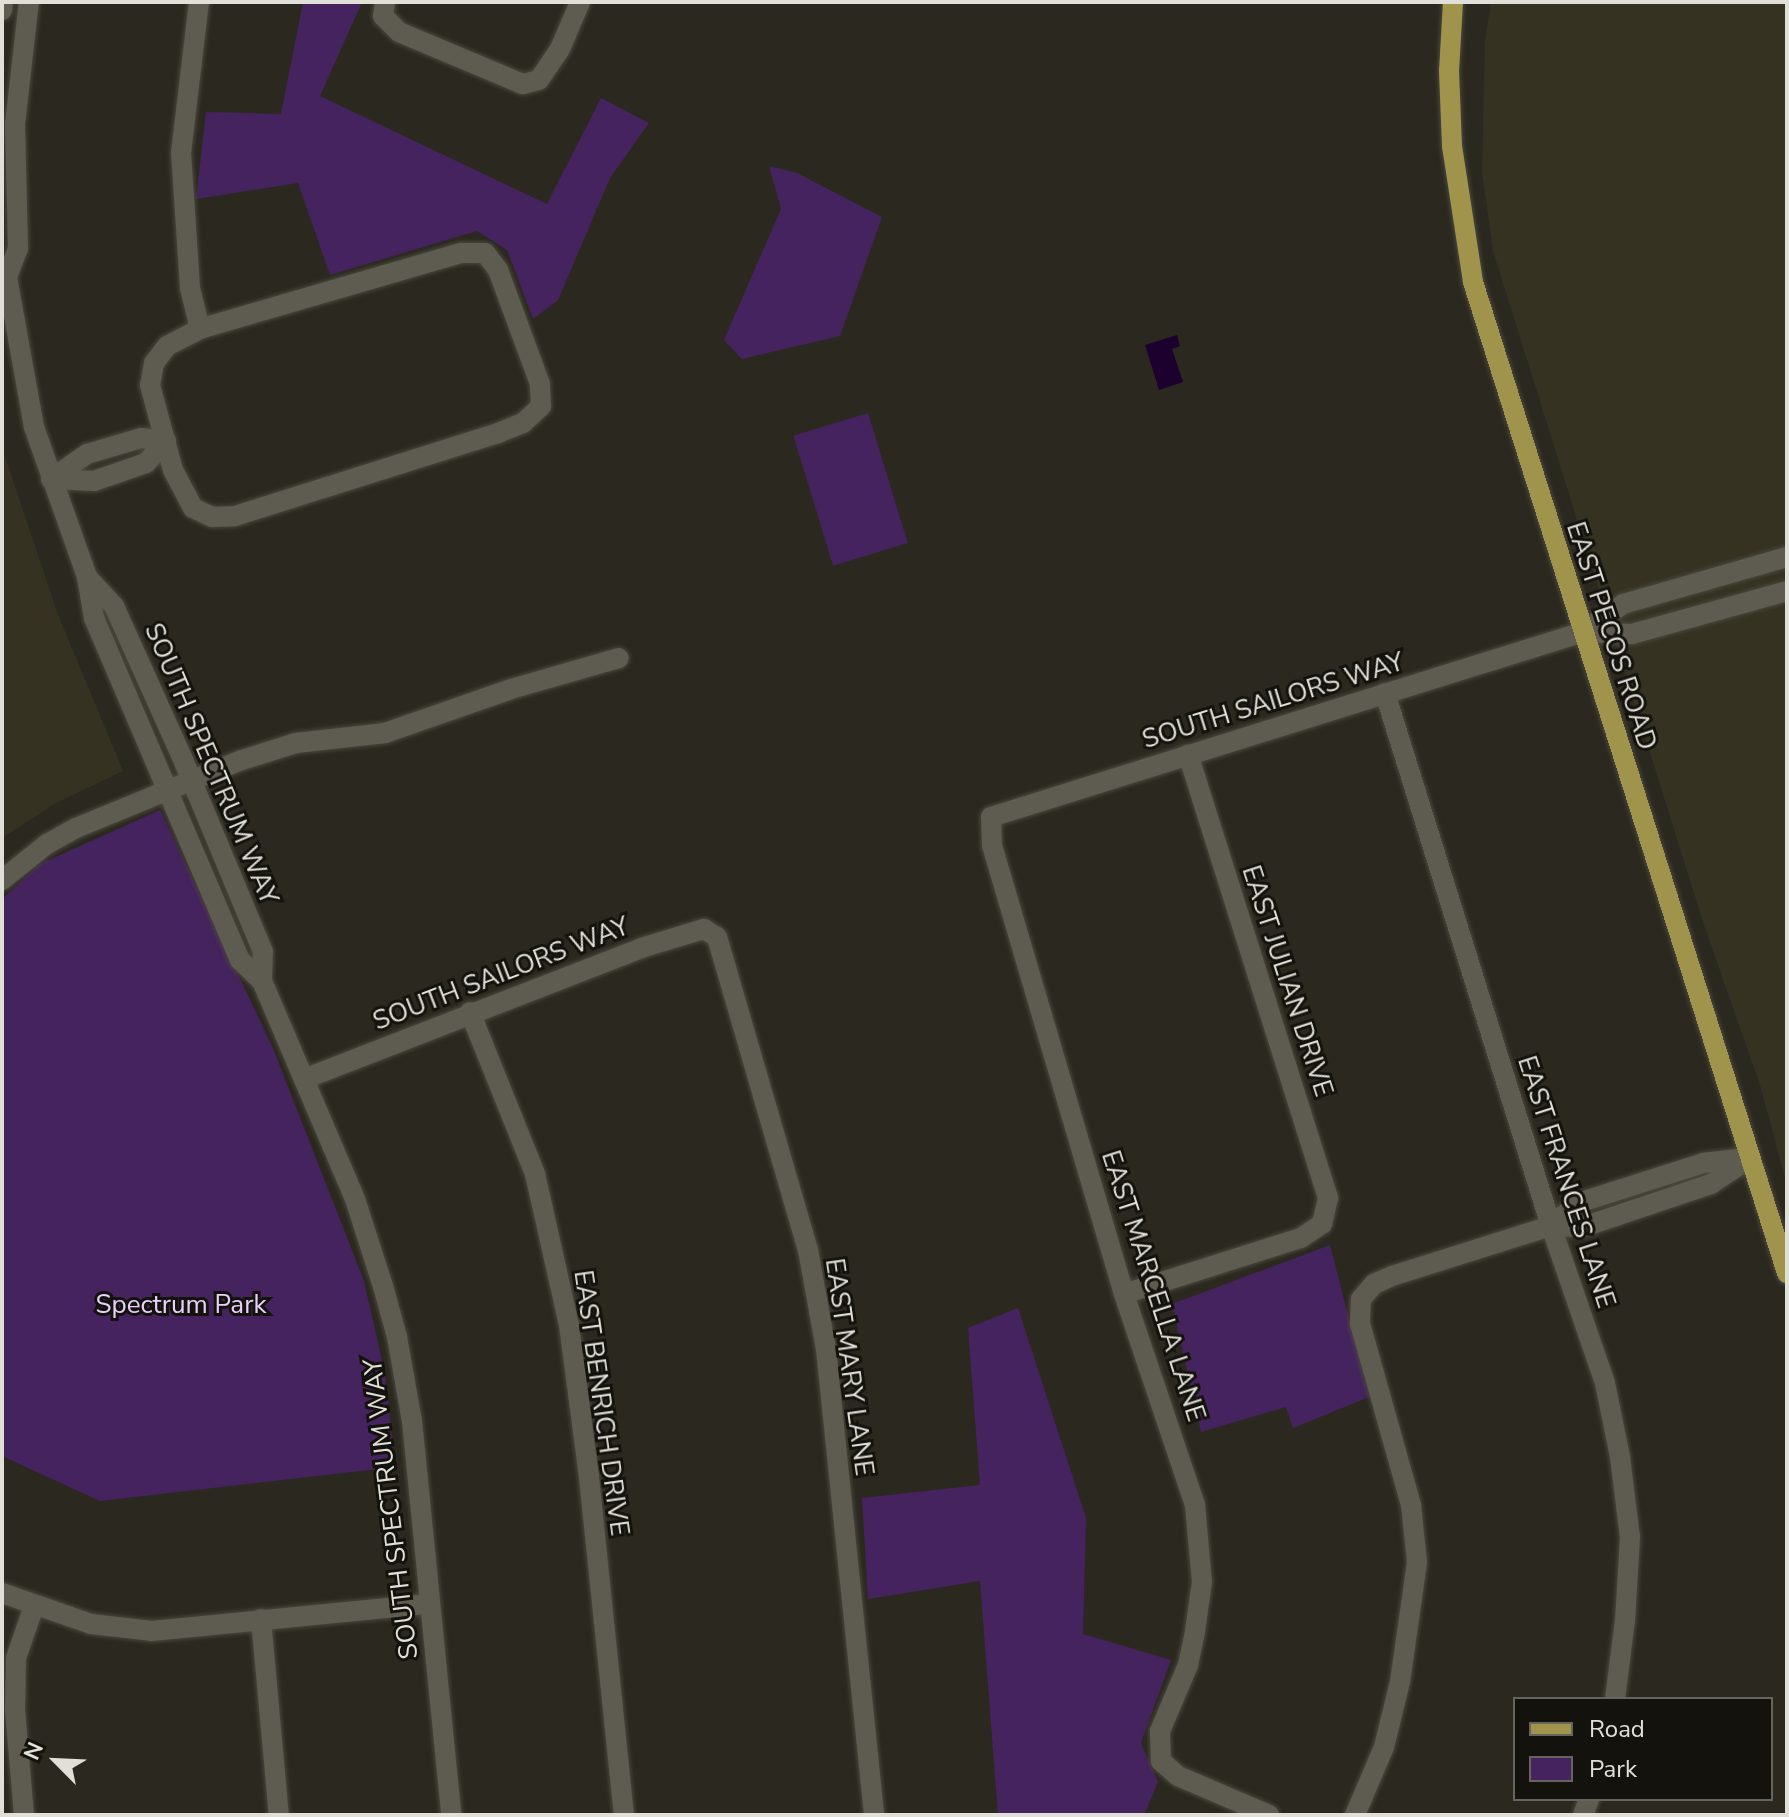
<!DOCTYPE html>
<style>
body{margin:0}
#map{position:relative;width:1789px;height:1817px;overflow:hidden;background:#2b291f;font-family:"Nunito Sans",sans-serif}
div>[style]{position:absolute}
[style*='--x']{left:calc(var(--x)*1px);top:calc(var(--y)*1px);width:calc(var(--w)*1px);rotate:calc(var(--a)*1deg)}
.built>*{inset:0;background:#353221}
.green>*{inset:0;background:#45235e;transform-origin:0 0}
.water>*{inset:0;background:#1c002d}
.roads{filter:drop-shadow(0 0 2px #49473e) drop-shadow(0 0 2px #49473e)}
.minor>*{height:20px;margin:-10px;padding:0 10px;transform-origin:10px;border-radius:10px;background:#5e5c50}
.major>*{height:20px;margin:-10px;padding:0 10px;transform-origin:10px;border-radius:10px;background:#a0934b}
span{translate:-50% -50%;white-space:nowrap;text-align:center;line-height:1.15;-webkit-text-stroke:6px #13120d;paint-order:stroke}
.street-label{font-size:26px;color:#e0dfd8}
.park-label{font-size:26px;color:#e6d1f9}
.frame{position:absolute;inset:0;border:4px solid #e0dfd8;pointer-events:none}
.legend{position:absolute;left:1513px;top:1697px;width:260px;height:104px;box-sizing:border-box;background:#13120d;border:2px solid #65645e;margin:0;padding:10px 14px;list-style:none;font-size:24px;color:#e0dfd8}
.legend li{display:flex;align-items:center;gap:16px;height:40px}
.legend b{width:40px;border:2px solid #65645e}
.north{position:absolute;left:16px;top:1721px;width:80px;height:80px;-webkit-text-stroke:6px #13120d;paint-order:stroke;rotate:294deg;font-size:22px;font-weight:700;line-height:32px;text-align:center;color:#e0dfd8}
.north::after{content:'';display:block;margin:auto;width:28px;height:36px;background:#e0dfd8;clip-path:polygon(50% 0,100% 100%,50% 72%,0 100%)}
</style>
<div id="map">
<div class="built">
<div style="clip-path:polygon(1491px 2px,1787px 2px,1787px 1185px,1760px 1085px,1703px 922px,1493px 251px,1482px 171px,1485px 42px)"></div>
<div style="clip-path:polygon(2px 447px,57px 612px,123px 771px,56px 803px,2px 838px)"></div>
</div>
<div class="green">
<div style="clip-path:polygon(303px 2px,362px 2px,320px 96px,547px 204px,601px 98px,649px 123px,610px 178px,558px 300px,533px 319px,507px 250px,477px 231px,330px 275px,298px 183px,196px 199px,206px 112px,281px 114px)"></div>
<div style="clip-path:polygon(769px 166px,797px 173px,882px 217px,840px 336px,742px 359px,724px 340px,781px 209px)"></div>
<div style="left:868px;top:413px;width:136px;height:78px;rotate:73deg"></div>
<div style="clip-path:polygon(160px 810px,272px 1046px,364px 1281px,385px 1374px,395px 1467px,100px 1501px,2px 1456px,2px 899px,40px 864px)"></div>
<div style="clip-path:polygon(1330px 1245px,1369px 1397px,1293px 1428px,1286px 1407px,1201px 1432px,1172px 1304px)"></div>
<div style="clip-path:polygon(1018px 1308px,1086px 1518px,1083px 1634px,1171px 1660px,1141px 1743px,1158px 1782px,1144px 1815px,998px 1815px,980px 1581px,868px 1599px,862px 1498px,980px 1485px,968px 1328px)"></div>
</div>
<div class="water">
<div style="clip-path:polygon(1177px 335px,1180px 346px,1172px 349px,1183px 382px,1159px 390px,1145px 345px)"></div>
</div>
<div class="roads">
<div class="minor">
<div style="--x:199;--y:2;--w:151;--a:96.8"></div>
<div style="--x:181;--y:152;--w:136;--a:86.2"></div>
<div style="--x:190;--y:288;--w:42;--a:76.3"></div>
<div style="--x:200;--y:329;--w:37;--a:153"></div>
<div style="--x:167;--y:346;--w:21;--a:127"></div>
<div style="--x:154;--y:363;--w:22;--a:100"></div>
<div style="--x:150;--y:385;--w:88;--a:74.9"></div>
<div style="--x:173;--y:470;--w:43;--a:62.2"></div>
<div style="--x:193;--y:508;--w:21;--a:25"></div>
<div style="--x:212;--y:517;--w:23;--a:-2"></div>
<div style="--x:235;--y:516;--w:276;--a:-17.5"></div>
<div style="--x:498;--y:433;--w:27;--a:-22"></div>
<div style="--x:523;--y:423;--w:25;--a:-43"></div>
<div style="--x:541;--y:406;--w:22;--a:-93"></div>
<div style="--x:540;--y:384;--w:121;--a:-110.2"></div>
<div style="--x:498;--y:270;--w:21;--a:-127"></div>
<div style="--x:485;--y:253;--w:24;--a:180"></div>
<div style="--x:461;--y:253;--w:272;--a:163.8"></div>
<div style="--x:385;--y:2;--w:14;--a:98"></div>
<div style="--x:383;--y:16;--w:23;--a:45"></div>
<div style="--x:399;--y:32;--w:134;--a:22.8"></div>
<div style="--x:523;--y:84;--w:16;--a:-14"></div>
<div style="--x:539;--y:80;--w:37;--a:-56"></div>
<div style="--x:560;--y:49;--w:51;--a:-66.9"></div>
<div style="--x:2;--y:10;--w:8;--a:-83"></div>
<div style="--x:2;--y:268;--w:10;--a:61"></div>
<div style="--x:7;--y:277;--w:152;--a:79.8"></div>
<div style="--x:34;--y:427;--w:159;--a:70.5"></div>
<div style="--x:87;--y:577;--w:42;--a:80.3"></div>
<div style="--x:94;--y:618;--w:372;--a:66.9"></div>
<div style="--x:240;--y:960;--w:30;--a:44"></div>
<div style="--x:262;--y:981;--w:237;--a:66.9"></div>
<div style="--x:355;--y:1199;--w:91;--a:72.2"></div>
<div style="--x:383;--y:1286;--w:53;--a:74.6"></div>
<div style="--x:397;--y:1337;--w:85;--a:79.9"></div>
<div style="--x:412;--y:1421;--w:396;--a:84.3"></div>
<div style="--x:7;--y:277;--w:30;--a:-69"></div>
<div style="--x:18;--y:249;--w:125;--a:-91.4"></div>
<div style="--x:15;--y:124;--w:123;--a:-83.5"></div>
<div style="--x:51;--y:479;--w:43;--a:2.7"></div>
<div style="--x:94;--y:481;--w:55;--a:-19.1"></div>
<div style="--x:146;--y:463;--w:30;--a:-48"></div>
<div style="--x:51;--y:479;--w:44;--a:-34.8"></div>
<div style="--x:87;--y:454;--w:56;--a:-16.5"></div>
<div style="--x:141;--y:438;--w:25;--a:7"></div>
<div style="--x:87;--y:577;--w:40;--a:47"></div>
<div style="--x:114;--y:606;--w:171;--a:65.8"></div>
<div style="--x:184;--y:762;--w:206;--a:67.4"></div>
<div style="--x:263;--y:952;--w:29;--a:92"></div>
<div style="--x:1583;--y:632;--w:49;--a:-35"></div>
<div style="--x:1623;--y:604;--w:171;--a:-16"></div>
<div style="--x:1385;--y:693;--w:558;--a:72.7"></div>
<div style="--x:1551;--y:1226;--w:166;--a:71"></div>
<div style="--x:1605;--y:1383;--w:76;--a:78.5"></div>
<div style="--x:1620;--y:1457;--w:81;--a:82.9"></div>
<div style="--x:1630;--y:1537;--w:83;--a:93.4"></div>
<div style="--x:1625;--y:1620;--w:80;--a:97.2"></div>
<div style="--x:2;--y:880;--w:58;--a:-38.7"></div>
<div style="--x:47;--y:844;--w:33;--a:-29"></div>
<div style="--x:76;--y:828;--w:179;--a:-22.3"></div>
<div style="--x:242;--y:760;--w:57;--a:-17.5"></div>
<div style="--x:296;--y:743;--w:90;--a:-6.4"></div>
<div style="--x:385;--y:733;--w:133;--a:-19.2"></div>
<div style="--x:511;--y:689;--w:112;--a:-16"></div>
<div style="--x:470;--y:1012;--w:175;--a:68.1"></div>
<div style="--x:535;--y:1174;--w:155;--a:77.3"></div>
<div style="--x:569;--y:1325;--w:153;--a:82.5"></div>
<div style="--x:589;--y:1477;--w:340;--a:84.1"></div>
<div style="--x:304;--y:1079;--w:362;--a:-21.2"></div>
<div style="--x:641;--y:948;--w:66;--a:-16.8"></div>
<div style="--x:704;--y:929;--w:15;--a:32"></div>
<div style="--x:717;--y:937;--w:326;--a:73.8"></div>
<div style="--x:808;--y:1250;--w:101;--a:79.7"></div>
<div style="--x:826;--y:1349;--w:468;--a:84.1"></div>
<div style="--x:1551;--y:1226;--w:35;--a:-40"></div>
<div style="--x:1578;--y:1203;--w:131;--a:-17.7"></div>
<div style="--x:1703;--y:1163;--w:43;--a:-6.6"></div>
<div style="--x:1124;--y:1294;--w:186;--a:-17.6"></div>
<div style="--x:1301;--y:1238;--w:25;--a:-34"></div>
<div style="--x:1322;--y:1224;--w:27;--a:-77"></div>
<div style="--x:1328;--y:1198;--w:465;--a:-107.5"></div>
<div style="--x:2;--y:1593;--w:94;--a:19.2"></div>
<div style="--x:91;--y:1624;--w:61;--a:6.5"></div>
<div style="--x:152;--y:1631;--w:278;--a:-5.6"></div>
<div style="--x:261;--y:1619;--w:197;--a:84.8"></div>
<div style="--x:24;--y:1815;--w:105;--a:-94.9"></div>
<div style="--x:15;--y:1710;--w:52;--a:-88.9"></div>
<div style="--x:16;--y:1658;--w:55;--a:-70.9"></div>
<div style="--x:1269;--y:1815;--w:99;--a:-156.8"></div>
<div style="--x:1178;--y:1776;--w:23;--a:-139"></div>
<div style="--x:1161;--y:1761;--w:30;--a:-92"></div>
<div style="--x:1160;--y:1731;--w:72;--a:-67"></div>
<div style="--x:1188;--y:1665;--w:35;--a:-78"></div>
<div style="--x:1195;--y:1631;--w:49;--a:-81.9"></div>
<div style="--x:1202;--y:1582;--w:77;--a:-95.2"></div>
<div style="--x:1195;--y:1505;--w:223;--a:-108.6"></div>
<div style="--x:1124;--y:1294;--w:468;--a:-106.4"></div>
<div style="--x:992;--y:845;--w:28;--a:-92"></div>
<div style="--x:991;--y:817;--w:620;--a:-17.35"></div>
<div style="--x:1583;--y:632;--w:49;--a:2.3"></div>
<div style="--x:1632;--y:634;--w:161;--a:-15.5"></div>
<div style="--x:1355;--y:1815;--w:74;--a:-66.9"></div>
<div style="--x:1384;--y:1747;--w:67;--a:-76.2"></div>
<div style="--x:1400;--y:1682;--w:121;--a:-81.9"></div>
<div style="--x:1417;--y:1562;--w:57;--a:-96"></div>
<div style="--x:1411;--y:1505;--w:188;--a:-105.7"></div>
<div style="--x:1360;--y:1324;--w:25;--a:-88"></div>
<div style="--x:1361;--y:1299;--w:20;--a:-49"></div>
<div style="--x:1374;--y:1284;--w:20;--a:-24"></div>
<div style="--x:1392;--y:1276;--w:167;--a:-17.5"></div>
<div style="--x:1551;--y:1226;--w:32;--a:2"></div>
<div style="--x:1583;--y:1227;--w:135;--a:-18.6"></div>
<div style="--x:1711;--y:1184;--w:47;--a:-33.7"></div>
<div style="--x:1583;--y:1815;--w:17;--a:-69"></div>
</div>
<div class="major">
<div style="--x:1453;--y:2;--w:69;--a:93.3"></div>
<div style="--x:1449;--y:71;--w:75;--a:87.7"></div>
<div style="--x:1452;--y:146;--w:138;--a:81.2"></div>
<div style="--x:1473;--y:282;--w:1040;--a:72.42"></div>
</div>
</div>
<div class="street-label">
<span style="left:1611px;top:636px;rotate:72deg">EAST PECOS ROAD</span>
<span style="left:1273px;top:701px;rotate:-17deg">SOUTH SAILORS WAY</span>
<span style="left:211px;top:764px;rotate:67deg">SOUTH SPECTRUM WAY</span>
<span style="left:501px;top:974px;rotate:-21deg">SOUTH SAILORS WAY</span>
<span style="left:1287px;top:981px;rotate:72deg">EAST JULIAN DRIVE</span>
<span style="left:1566px;top:1182px;rotate:72deg">EAST FRANCES LANE</span>
<span style="left:1153px;top:1286px;rotate:72deg">EAST MARCELLA LANE</span>
<span style="left:849px;top:1367px;rotate:82deg">EAST MARY LANE</span>
<span style="left:601px;top:1403px;rotate:82deg">EAST BENRICH DRIVE</span>
<span style="left:391px;top:1509px;rotate:-97deg">SOUTH SPECTRUM WAY</span>
</div>
<div class="park-label">
<span style="left:181px;top:1305px">Spectrum Park</span>
</div>
<div class="frame"></div>
<ul class="legend">
<li><b style="height:10px;background:#a0934b"></b>Road</li>
<li><b style="height:22px;background:#45235e"></b>Park</li>
</ul>
<div class="north">N</div>
</div>
